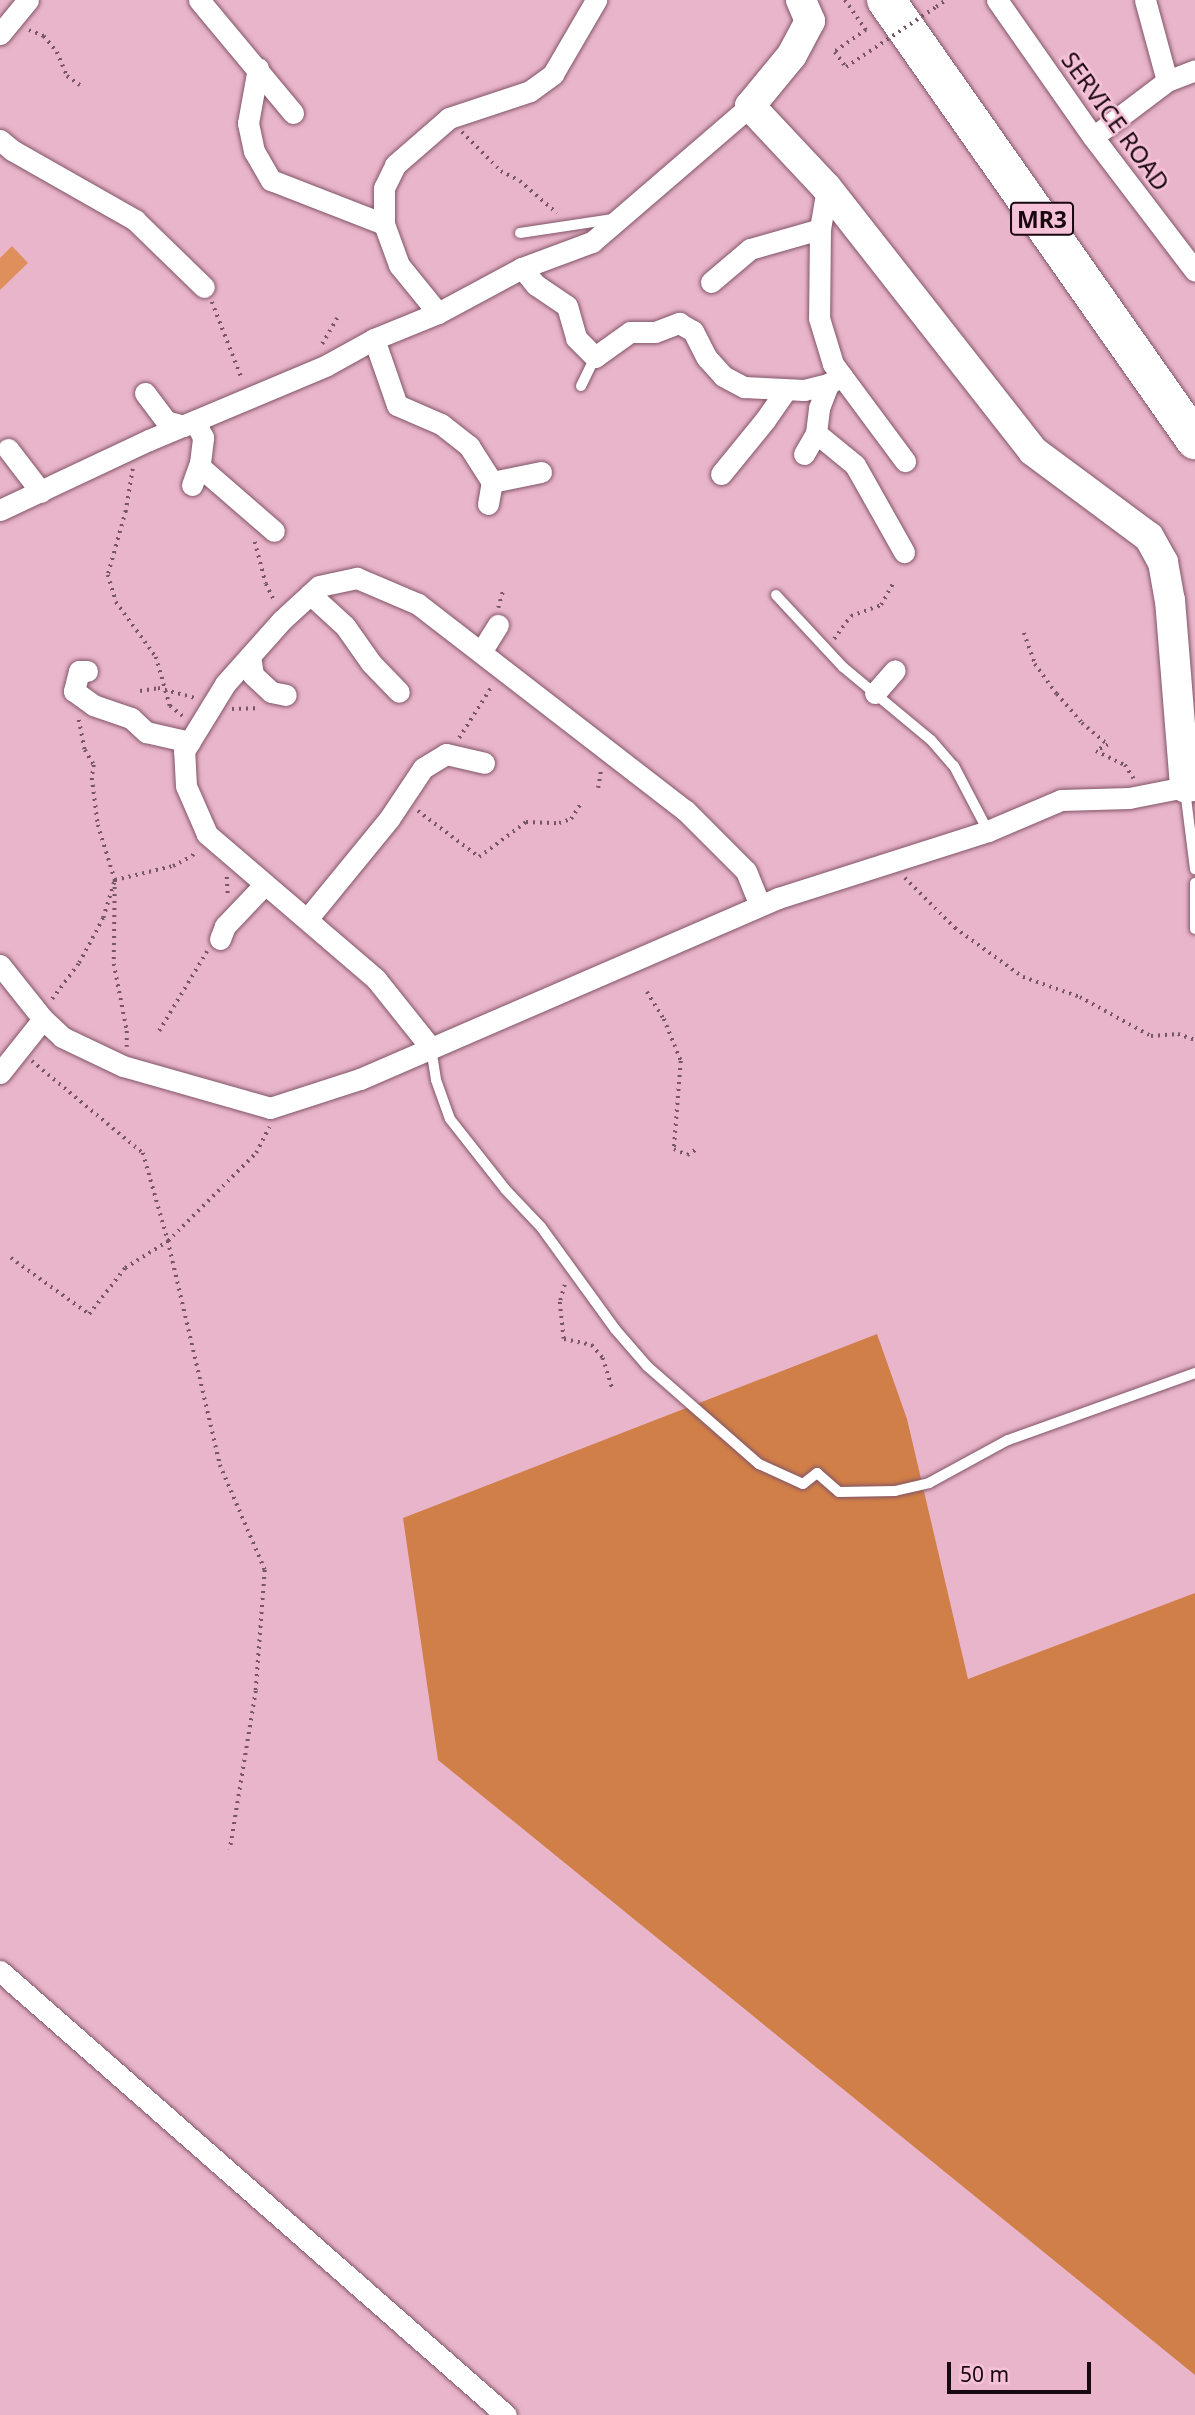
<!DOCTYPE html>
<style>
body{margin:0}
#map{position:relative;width:1195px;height:2415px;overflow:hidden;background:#e9b5ca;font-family:"Noto Sans",sans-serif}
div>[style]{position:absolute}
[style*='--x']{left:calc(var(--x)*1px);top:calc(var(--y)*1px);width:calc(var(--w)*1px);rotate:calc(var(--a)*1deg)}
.green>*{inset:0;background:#de8f5c}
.forest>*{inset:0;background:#d17f48}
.path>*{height:3.5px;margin-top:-1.75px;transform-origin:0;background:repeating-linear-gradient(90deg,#765663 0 2px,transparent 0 7px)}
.roads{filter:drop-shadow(0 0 2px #815467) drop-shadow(0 0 2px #815467)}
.lane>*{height:10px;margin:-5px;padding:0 5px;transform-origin:5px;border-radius:5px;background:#fff}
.street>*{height:21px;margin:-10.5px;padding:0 10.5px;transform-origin:10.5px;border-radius:10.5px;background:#fff}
.secondary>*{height:30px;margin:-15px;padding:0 15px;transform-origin:15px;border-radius:15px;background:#fff}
.highway>*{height:38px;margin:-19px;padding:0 19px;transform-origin:19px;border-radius:19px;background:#fff}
.path-bridge>*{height:3.5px;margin-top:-1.75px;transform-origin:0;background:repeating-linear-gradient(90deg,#765663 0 2px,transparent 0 7px)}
span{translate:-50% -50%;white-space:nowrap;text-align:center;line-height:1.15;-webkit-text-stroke:5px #f6c2d7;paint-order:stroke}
.shield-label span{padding:2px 5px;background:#f6c2d7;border:2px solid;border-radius:5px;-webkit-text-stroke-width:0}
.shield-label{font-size:23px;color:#18070f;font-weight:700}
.street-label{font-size:24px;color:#18070f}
.scale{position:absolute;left:947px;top:2362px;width:144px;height:32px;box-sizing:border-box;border:4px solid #18070f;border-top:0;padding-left:9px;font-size:21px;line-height:24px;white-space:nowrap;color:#18070f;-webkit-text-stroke:5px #f6c2d7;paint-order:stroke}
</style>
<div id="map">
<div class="green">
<div style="clip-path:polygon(12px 246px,28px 263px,0 290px,0 258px)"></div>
</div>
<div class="forest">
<div style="clip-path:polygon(877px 1334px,907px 1419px,968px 1679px,1195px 1593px,1195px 2375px,438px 1760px,403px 1518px)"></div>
</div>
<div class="path">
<div style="--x:936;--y:7;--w:12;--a:-35"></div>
<div style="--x:29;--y:30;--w:16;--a:22"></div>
<div style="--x:44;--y:36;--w:21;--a:51"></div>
<div style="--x:57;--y:52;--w:26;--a:67"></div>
<div style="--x:67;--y:76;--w:16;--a:35"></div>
<div style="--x:462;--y:132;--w:55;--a:45"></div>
<div style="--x:501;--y:171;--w:21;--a:28"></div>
<div style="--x:520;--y:181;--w:49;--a:40.9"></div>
<div style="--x:212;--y:302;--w:83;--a:68.7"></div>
<div style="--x:322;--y:344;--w:30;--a:-60"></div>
<div style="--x:133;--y:469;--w:43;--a:99.5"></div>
<div style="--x:126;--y:511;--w:66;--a:105.7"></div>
<div style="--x:108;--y:575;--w:28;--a:73"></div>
<div style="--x:116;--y:602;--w:68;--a:54"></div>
<div style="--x:156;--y:657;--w:51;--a:74.1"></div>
<div style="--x:170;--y:706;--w:16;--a:38"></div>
<div style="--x:255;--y:542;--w:43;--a:75.3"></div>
<div style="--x:266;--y:584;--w:18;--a:63"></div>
<div style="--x:498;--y:608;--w:18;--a:-74"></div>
<div style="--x:1024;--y:633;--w:33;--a:70"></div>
<div style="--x:1035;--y:664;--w:37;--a:54"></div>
<div style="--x:1057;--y:694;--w:38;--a:49"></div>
<div style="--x:1082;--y:723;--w:34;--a:40"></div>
<div style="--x:1108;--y:745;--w:13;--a:153"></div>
<div style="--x:1096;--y:751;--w:32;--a:26"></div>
<div style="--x:1125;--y:765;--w:17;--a:57"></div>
<div style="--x:834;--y:639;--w:29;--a:-54"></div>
<div style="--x:851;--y:616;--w:32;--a:-20"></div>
<div style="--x:881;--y:605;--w:25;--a:-61"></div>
<div style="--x:140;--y:691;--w:18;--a:-9"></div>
<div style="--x:158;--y:688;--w:39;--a:15"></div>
<div style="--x:232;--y:709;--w:27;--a:-2"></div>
<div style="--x:79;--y:720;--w:31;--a:79"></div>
<div style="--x:85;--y:750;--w:17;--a:59"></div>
<div style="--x:94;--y:765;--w:13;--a:99"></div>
<div style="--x:92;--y:778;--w:47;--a:82.7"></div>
<div style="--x:98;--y:825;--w:58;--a:72.8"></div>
<div style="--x:115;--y:880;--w:84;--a:90.7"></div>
<div style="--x:114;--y:964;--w:68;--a:79"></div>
<div style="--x:127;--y:1031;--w:16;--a:90"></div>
<div style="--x:459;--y:738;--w:62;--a:-57.6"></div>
<div style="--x:598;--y:788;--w:20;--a:-81"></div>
<div style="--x:418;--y:811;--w:76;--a:37"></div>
<div style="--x:479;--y:857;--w:59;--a:-36.7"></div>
<div style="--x:526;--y:822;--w:33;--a:2"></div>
<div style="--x:559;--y:823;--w:13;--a:-18"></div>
<div style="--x:571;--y:819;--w:19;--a:-58"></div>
<div style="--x:227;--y:877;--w:17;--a:87"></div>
<div style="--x:905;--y:878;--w:71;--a:45"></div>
<div style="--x:955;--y:928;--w:84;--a:35.8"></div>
<div style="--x:1023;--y:977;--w:60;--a:19.3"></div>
<div style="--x:1080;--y:997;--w:81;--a:28.8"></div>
<div style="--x:1151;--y:1036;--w:27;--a:-4"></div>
<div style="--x:1178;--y:1034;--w:18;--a:19"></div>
<div style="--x:115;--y:880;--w:60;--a:-13.6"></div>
<div style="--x:173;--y:866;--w:21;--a:-28"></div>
<div style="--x:192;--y:856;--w:7;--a:-56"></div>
<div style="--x:647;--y:992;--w:32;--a:58"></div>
<div style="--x:664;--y:1019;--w:45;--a:68"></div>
<div style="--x:681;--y:1061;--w:88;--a:94.5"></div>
<div style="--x:674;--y:1149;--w:14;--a:25"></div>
<div style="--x:687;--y:1155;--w:12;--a:-31"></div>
<div style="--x:52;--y:999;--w:45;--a:-53.1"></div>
<div style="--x:79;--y:963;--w:51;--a:-61.9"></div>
<div style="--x:103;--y:918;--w:37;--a:-73"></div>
<div style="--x:159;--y:1031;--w:93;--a:-59"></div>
<div style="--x:32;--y:1061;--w:144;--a:39.7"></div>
<div style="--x:143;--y:1153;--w:91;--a:74.1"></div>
<div style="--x:168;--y:1241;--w:230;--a:76.9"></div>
<div style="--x:220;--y:1465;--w:114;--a:66.8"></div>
<div style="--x:265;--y:1570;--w:121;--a:94.3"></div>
<div style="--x:256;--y:1691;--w:161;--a:99.3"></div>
<div style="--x:11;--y:1258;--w:96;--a:35.7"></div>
<div style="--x:89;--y:1314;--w:58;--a:-52"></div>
<div style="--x:125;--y:1268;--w:51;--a:-32.1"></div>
<div style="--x:168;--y:1241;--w:124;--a:-45"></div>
<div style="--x:256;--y:1153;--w:29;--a:-63"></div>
<div style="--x:565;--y:1285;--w:18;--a:106"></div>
<div style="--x:560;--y:1302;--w:37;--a:84"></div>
<div style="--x:564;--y:1339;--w:29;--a:12"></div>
<div style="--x:592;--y:1345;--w:17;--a:50"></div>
<div style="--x:603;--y:1358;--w:31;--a:73"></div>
</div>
<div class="roads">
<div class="lane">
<div style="--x:520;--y:233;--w:94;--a:-8.6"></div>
<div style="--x:581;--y:386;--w:32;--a:-64"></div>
<div style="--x:776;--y:595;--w:98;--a:47.1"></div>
<div style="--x:843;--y:667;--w:114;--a:39.7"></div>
<div style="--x:931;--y:740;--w:35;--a:49"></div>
<div style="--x:954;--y:766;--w:73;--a:62.4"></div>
<div style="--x:1185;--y:790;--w:80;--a:82.8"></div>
<div style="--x:1195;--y:883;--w:46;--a:90"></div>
<div style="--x:431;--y:1048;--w:32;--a:81"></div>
<div style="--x:436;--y:1080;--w:41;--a:70.3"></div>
<div style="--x:450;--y:1119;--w:89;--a:51.8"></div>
<div style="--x:505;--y:1189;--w:52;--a:46.5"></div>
<div style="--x:541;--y:1227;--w:126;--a:54"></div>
<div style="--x:615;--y:1329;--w:49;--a:49.1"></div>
<div style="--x:647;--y:1366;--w:149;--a:41.2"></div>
<div style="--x:759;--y:1464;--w:48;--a:24.4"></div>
<div style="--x:803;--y:1484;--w:18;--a:-38"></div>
<div style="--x:817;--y:1473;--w:29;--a:41"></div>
<div style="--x:839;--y:1492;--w:56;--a:-1"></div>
<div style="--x:895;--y:1491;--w:35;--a:-13"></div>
<div style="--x:929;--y:1483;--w:90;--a:-28.6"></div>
<div style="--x:1008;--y:1440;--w:199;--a:-19.7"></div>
</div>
<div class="street">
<div style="--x:199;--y:0;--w:147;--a:50.2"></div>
<div style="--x:997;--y:0;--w:167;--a:55"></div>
<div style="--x:1093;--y:137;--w:168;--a:52.7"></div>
<div style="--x:1145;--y:0;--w:84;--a:74.8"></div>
<div style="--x:0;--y:34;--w:44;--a:-50.5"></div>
<div style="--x:258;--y:68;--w:56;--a:100.3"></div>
<div style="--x:248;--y:123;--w:29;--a:78"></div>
<div style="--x:254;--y:151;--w:34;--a:60"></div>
<div style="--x:271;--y:180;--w:121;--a:21.3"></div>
<div style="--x:1093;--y:137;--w:93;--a:-37.1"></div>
<div style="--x:1167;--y:81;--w:30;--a:-21"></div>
<div style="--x:0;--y:140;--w:16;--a:40"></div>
<div style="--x:12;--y:150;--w:142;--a:29.6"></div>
<div style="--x:135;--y:220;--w:96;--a:44.2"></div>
<div style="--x:827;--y:188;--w:42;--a:99.7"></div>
<div style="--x:820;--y:229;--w:89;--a:90.6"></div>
<div style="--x:819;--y:318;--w:48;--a:73.1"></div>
<div style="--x:833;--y:364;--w:121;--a:53.4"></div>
<div style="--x:522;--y:268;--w:22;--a:51"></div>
<div style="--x:536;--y:285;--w:37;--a:34"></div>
<div style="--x:567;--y:306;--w:33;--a:74"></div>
<div style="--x:576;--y:338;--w:27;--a:45"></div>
<div style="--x:595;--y:357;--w:43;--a:-35.5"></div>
<div style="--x:630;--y:332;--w:25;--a:0"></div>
<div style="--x:655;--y:332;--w:26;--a:-21"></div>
<div style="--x:679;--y:323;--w:16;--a:30"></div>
<div style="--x:693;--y:331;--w:30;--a:63"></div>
<div style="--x:707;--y:358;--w:24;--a:48"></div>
<div style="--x:723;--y:376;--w:24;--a:28"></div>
<div style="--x:744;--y:387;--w:60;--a:2.9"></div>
<div style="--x:804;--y:390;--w:25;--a:-14"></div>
<div style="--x:828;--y:384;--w:16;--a:-30"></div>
<div style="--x:711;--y:282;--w:51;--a:-40.2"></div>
<div style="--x:750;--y:249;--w:73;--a:-15.9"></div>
<div style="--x:438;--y:313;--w:62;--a:-129.1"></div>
<div style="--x:399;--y:265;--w:44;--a:-110.1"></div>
<div style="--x:384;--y:224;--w:36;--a:-90"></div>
<div style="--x:384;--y:188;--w:25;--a:-64"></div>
<div style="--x:395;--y:165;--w:72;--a:-41"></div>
<div style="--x:449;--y:118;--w:85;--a:-18.4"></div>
<div style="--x:530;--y:91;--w:29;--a:-36"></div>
<div style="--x:553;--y:74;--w:86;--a:-59.8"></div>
<div style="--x:374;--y:339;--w:70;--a:70.8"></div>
<div style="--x:397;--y:405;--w:48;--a:23.4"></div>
<div style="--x:441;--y:424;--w:36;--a:38"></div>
<div style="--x:469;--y:446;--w:43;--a:57.4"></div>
<div style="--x:492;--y:482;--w:50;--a:-11.5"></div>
<div style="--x:145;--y:393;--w:35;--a:53"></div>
<div style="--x:166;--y:421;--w:18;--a:16"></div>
<div style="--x:816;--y:433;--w:50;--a:39.4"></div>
<div style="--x:855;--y:465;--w:100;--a:60.6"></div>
<div style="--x:8;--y:449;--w:54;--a:52.5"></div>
<div style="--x:804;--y:454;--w:24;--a:-60"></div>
<div style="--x:816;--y:433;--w:25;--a:-83"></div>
<div style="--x:819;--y:408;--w:26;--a:-69"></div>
<div style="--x:199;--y:466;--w:99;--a:40.9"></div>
<div style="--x:721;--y:474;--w:70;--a:-50.8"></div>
<div style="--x:765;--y:420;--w:35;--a:-55"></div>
<div style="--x:192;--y:485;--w:23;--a:-70"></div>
<div style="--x:200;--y:463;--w:26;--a:-83"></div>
<div style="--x:203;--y:437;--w:18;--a:-119"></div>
<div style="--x:488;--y:504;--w:22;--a:-80"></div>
<div style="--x:0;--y:510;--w:165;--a:-25.2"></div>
<div style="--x:149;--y:440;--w:193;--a:-22.8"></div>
<div style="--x:327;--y:365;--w:54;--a:-29"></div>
<div style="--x:374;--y:339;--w:69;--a:-22.1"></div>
<div style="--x:438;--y:313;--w:95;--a:-28.2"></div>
<div style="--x:522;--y:268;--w:75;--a:-20.4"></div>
<div style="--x:592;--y:242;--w:208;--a:-40.7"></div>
<div style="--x:310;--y:594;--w:47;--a:42.4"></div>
<div style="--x:345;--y:626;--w:45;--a:54.9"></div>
<div style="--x:371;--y:663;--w:40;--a:46"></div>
<div style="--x:481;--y:652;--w:32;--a:-58"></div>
<div style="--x:250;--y:656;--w:19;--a:81"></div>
<div style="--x:253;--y:675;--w:25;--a:43"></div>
<div style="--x:271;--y:692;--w:15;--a:11"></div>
<div style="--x:87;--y:671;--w:8;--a:180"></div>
<div style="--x:79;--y:671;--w:21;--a:104"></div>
<div style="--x:74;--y:691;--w:24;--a:36"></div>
<div style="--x:93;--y:705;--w:40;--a:18.9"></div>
<div style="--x:131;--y:718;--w:21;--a:43"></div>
<div style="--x:146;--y:732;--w:45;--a:12.8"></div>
<div style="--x:875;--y:693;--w:30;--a:-49"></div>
<div style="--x:308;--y:918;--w:128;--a:-50.7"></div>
<div style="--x:389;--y:819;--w:61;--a:-56.3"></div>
<div style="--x:423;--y:768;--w:27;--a:-31"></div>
<div style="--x:446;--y:754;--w:39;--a:13"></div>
<div style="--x:220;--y:939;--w:14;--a:-69"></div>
<div style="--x:225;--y:926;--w:58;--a:-46.4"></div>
<div style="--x:0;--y:965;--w:69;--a:51.5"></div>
<div style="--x:43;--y:1019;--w:26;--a:43"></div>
<div style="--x:62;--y:1037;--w:68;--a:25.4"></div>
<div style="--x:123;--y:1066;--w:153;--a:15.9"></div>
<div style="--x:270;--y:1108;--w:95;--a:-17.9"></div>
<div style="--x:360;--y:1079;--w:456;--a:-23.4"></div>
<div style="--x:778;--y:898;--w:220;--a:-17.7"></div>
<div style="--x:988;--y:831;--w:79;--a:-23"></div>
<div style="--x:1061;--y:800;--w:68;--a:-1.7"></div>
<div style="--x:1129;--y:798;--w:57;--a:-11.1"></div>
<div style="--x:431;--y:1048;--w:88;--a:-128.6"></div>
<div style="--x:376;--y:979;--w:223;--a:-139.4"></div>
<div style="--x:207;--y:834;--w:52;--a:-113.6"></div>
<div style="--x:186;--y:786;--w:35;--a:-93"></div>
<div style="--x:184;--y:751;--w:79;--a:-58.5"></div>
<div style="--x:225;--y:684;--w:86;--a:-48.3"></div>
<div style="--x:282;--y:620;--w:50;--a:-42.6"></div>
<div style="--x:319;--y:586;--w:39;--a:-12"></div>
<div style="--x:357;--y:578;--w:66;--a:23.1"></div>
<div style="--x:418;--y:604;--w:337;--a:37.7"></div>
<div style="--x:685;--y:810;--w:86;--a:45"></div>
<div style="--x:746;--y:871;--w:37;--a:68"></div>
<div style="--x:0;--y:1073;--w:69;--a:-51.5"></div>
<div style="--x:0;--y:1971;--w:673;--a:41.27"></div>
</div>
<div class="secondary">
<div style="--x:801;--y:0;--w:23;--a:67"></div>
<div style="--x:810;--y:21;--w:38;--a:118"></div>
<div style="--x:792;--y:55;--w:66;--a:129.5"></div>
<div style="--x:750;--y:106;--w:112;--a:46.8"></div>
<div style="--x:827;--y:188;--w:334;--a:51.9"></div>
<div style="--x:1033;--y:451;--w:144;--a:36.6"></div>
<div style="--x:1149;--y:537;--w:29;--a:61"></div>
<div style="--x:1163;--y:562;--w:39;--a:80"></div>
<div style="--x:1170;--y:600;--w:188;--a:85.4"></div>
<div style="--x:1185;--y:787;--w:10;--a:-6"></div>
</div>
<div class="highway">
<div style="--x:886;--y:0;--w:538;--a:54.92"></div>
</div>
</div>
<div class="path-bridge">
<div style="--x:845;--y:0;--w:37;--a:55"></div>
<div style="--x:866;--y:30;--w:38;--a:145"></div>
<div style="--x:835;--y:52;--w:19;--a:54"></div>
<div style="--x:846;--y:67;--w:108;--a:-33.7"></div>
</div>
<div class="shield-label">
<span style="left:1042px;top:219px">MR3</span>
</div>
<div class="street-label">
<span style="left:1116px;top:121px;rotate:54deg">SERVICE ROAD</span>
</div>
<div class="scale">50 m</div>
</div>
